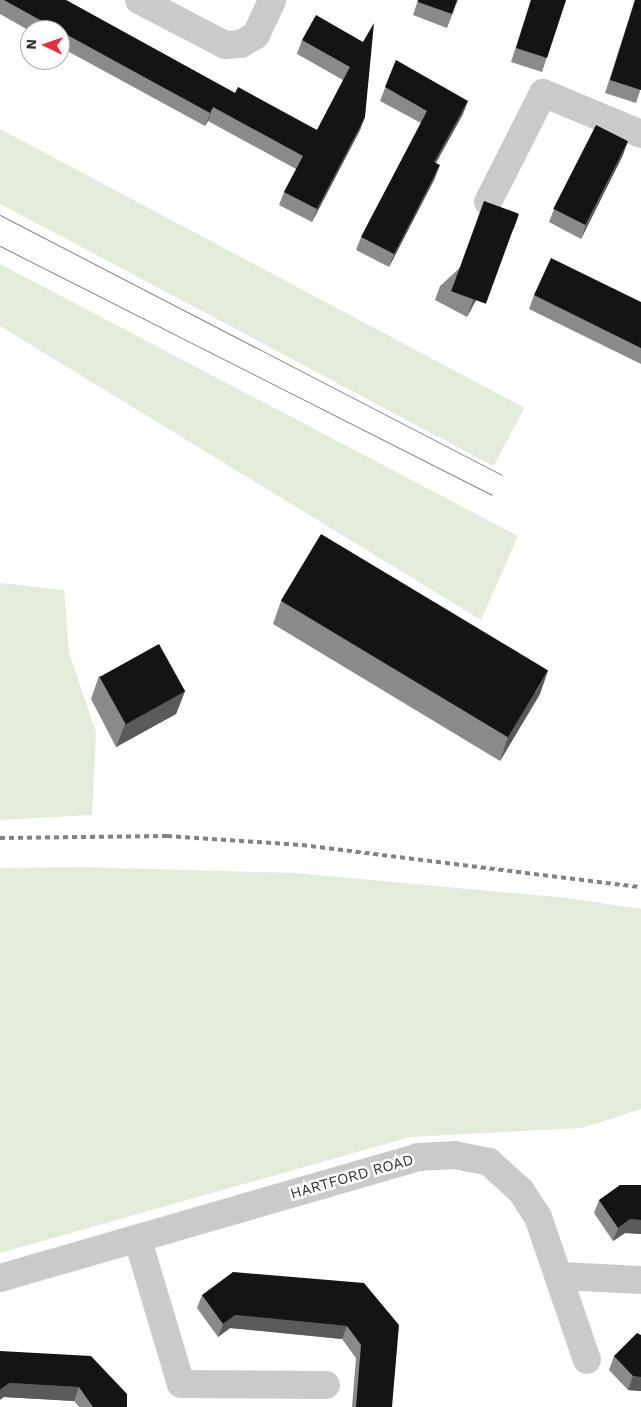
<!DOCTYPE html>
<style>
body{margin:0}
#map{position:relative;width:641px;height:1407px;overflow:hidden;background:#fff;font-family:"Work Sans",sans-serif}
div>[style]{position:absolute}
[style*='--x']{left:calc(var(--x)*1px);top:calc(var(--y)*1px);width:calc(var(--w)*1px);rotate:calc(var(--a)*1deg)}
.green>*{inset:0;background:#e3ebda;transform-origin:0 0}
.street>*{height:28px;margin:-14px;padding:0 14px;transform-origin:14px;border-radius:14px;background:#cacaca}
.tram>*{height:1px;margin:-0.5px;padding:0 0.5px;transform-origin:0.5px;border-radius:0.5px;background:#828282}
.rail>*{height:4px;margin-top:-2px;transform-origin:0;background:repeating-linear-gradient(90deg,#828282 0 5px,transparent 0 9px)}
.wall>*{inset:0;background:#8a8a8a}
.shaded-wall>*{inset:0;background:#5a5a5a}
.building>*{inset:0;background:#141414;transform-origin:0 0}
span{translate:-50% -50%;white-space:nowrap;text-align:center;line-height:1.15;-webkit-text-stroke:5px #fff;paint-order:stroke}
.street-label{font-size:15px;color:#2d2d2d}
.north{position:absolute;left:20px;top:20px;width:50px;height:50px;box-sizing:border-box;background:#fff;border:1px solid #ababab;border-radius:50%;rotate:273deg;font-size:14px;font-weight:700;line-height:20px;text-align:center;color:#2d2d2d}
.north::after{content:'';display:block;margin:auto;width:18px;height:22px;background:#e72d39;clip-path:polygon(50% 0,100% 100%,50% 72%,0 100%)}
</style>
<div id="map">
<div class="green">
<div style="left:0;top:129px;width:594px;height:66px;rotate:28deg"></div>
<div style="clip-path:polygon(0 264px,518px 536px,481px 620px,0 326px)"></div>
<div style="clip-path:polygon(0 583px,64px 590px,69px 653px,96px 732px,92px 815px,0 820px)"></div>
<div style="clip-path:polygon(80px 867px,295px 873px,567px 898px,641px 909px,641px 1109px,582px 1128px,410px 1137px,0 1253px,0 868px)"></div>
</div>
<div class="street">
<div style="--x:139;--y:0;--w:97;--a:27.6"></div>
<div style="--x:225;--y:45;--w:16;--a:-4"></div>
<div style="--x:241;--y:44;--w:17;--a:-31"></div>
<div style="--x:256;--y:35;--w:38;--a:-65"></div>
<div style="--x:488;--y:202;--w:122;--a:-63.2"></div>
<div style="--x:543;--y:93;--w:106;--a:22.7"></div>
<div style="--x:138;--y:1240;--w:150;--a:73.4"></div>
<div style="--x:181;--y:1384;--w:145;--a:0.4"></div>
<div style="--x:560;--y:1276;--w:81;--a:2.8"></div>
<div style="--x:0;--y:1278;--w:435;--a:-16.1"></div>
<div style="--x:418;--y:1157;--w:36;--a:-3"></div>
<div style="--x:454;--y:1155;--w:36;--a:11"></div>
<div style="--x:489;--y:1162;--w:43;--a:42.2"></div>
<div style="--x:521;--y:1191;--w:31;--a:57"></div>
<div style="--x:538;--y:1217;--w:151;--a:71.1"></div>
</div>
<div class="tram">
<div style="--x:0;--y:215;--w:565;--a:27.38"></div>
<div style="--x:0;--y:246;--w:551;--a:26.84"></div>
</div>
<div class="rail">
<div style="--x:0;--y:838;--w:167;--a:-0.7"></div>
<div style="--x:167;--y:836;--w:135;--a:3.8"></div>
<div style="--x:302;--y:845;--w:342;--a:7.1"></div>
</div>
<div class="wall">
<div style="clip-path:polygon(0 0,66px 0,235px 93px,317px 130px,343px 80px,297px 54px,302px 40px,363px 42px,365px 117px,360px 130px,312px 222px,279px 205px,284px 192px,296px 169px,208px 121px,205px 126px,60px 47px,60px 30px,30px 30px,30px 31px,0 14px)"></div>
<div style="clip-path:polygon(418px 0,458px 0,447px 28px,413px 15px)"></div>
<div style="clip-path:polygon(531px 0,566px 0,542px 72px,511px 62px)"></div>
<div style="clip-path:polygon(635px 0,641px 0,641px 88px,636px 103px,605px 93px)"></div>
<div style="clip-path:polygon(396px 60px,463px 114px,436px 163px,435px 178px,389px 267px,356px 250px,361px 237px,421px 123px,380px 101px)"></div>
<div style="clip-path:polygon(623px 155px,581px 239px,549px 222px,554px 209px)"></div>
<div style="clip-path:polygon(519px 214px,514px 228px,467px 317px,435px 300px,440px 286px)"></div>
<div style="clip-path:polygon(534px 295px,641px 302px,641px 364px,529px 309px)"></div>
<div style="clip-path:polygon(281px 601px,540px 694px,500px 761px,273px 624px)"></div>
<div style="clip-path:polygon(99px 676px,185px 691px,176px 714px,116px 747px,91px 699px)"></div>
<div style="clip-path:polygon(641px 1185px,641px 1234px,625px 1233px,613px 1241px,594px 1213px,599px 1200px)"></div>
<div style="clip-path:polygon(364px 1283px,392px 1407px,352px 1407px,356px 1358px,342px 1339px,230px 1328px,218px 1337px,197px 1308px,202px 1295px)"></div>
<div style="clip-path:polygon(641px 1335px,641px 1391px,628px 1390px,609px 1370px,614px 1356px)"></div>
<div style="clip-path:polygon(0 1351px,127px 1407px,79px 1407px,74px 1401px,4px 1397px)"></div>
</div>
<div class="shaded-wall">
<div style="clip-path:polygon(468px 101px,463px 114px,429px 175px,434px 162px)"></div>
<div style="clip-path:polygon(213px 107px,208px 121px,205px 126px,210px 113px)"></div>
<div style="clip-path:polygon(365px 117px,360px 130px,312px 222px,317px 209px)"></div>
<div style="clip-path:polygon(628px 141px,623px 155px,581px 239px,586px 225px)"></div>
<div style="clip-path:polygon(440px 165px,435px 178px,389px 267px,394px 254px)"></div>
<div style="clip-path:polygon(519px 214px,514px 228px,467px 317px,472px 303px)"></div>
<div style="clip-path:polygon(548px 671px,540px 694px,500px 761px,508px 737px)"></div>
<div style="clip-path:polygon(185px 691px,176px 714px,116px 747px,125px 724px)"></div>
<div style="clip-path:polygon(630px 1219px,641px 1220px,641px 1234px,625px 1233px,613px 1241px,618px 1228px)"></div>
<div style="clip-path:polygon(235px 1315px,347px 1326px,342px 1339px,230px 1328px,218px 1337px,223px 1324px)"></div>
<div style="clip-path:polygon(633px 1376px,641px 1377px,641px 1391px,628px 1390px)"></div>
<div style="clip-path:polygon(9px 1383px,79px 1387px,74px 1401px,4px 1397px,0 1400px,0 1390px)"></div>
</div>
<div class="building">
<div style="clip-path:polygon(4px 0,66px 0,235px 93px,238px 87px,317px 130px,350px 67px,302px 40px,316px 15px,363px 42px,374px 23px,365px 117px,317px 209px,284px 192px,303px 156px,213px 107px,210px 113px,60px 31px,60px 30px,58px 30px)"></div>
<div style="clip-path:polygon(418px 0,457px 0,452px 14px,418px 2px)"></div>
<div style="clip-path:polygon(531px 0,566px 0,547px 58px,516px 48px)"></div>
<div style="clip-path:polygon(635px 0,641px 0,641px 90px,610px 80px)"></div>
<div style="clip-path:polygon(396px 60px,468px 101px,434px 162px,440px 165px,394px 254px,361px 237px,427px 111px,385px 87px)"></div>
<div style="left:596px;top:125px;width:36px;height:94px;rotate:27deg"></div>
<div style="left:484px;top:201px;width:37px;height:96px;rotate:20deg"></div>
<div style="clip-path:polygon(551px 258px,641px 302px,641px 348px,534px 295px)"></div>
<div style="left:321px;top:534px;width:265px;height:78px;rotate:31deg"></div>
<div style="left:159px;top:644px;width:54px;height:68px;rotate:61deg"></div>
<div style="clip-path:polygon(620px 1185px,641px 1185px,641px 1220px,630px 1219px,618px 1228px,599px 1200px)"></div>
<div style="clip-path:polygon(233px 1272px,364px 1283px,399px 1325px,392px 1407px,356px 1407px,361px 1345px,347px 1326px,235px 1315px,223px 1324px,202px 1295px)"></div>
<div style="clip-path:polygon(637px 1333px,641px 1335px,641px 1377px,633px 1376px,614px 1356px)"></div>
<div style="clip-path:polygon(0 1351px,91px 1356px,127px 1394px,127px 1407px,93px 1407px,79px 1387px,9px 1383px,0 1390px)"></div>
</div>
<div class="street-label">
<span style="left:352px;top:1177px;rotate:-16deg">HARTFORD ROAD</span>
</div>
<div class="north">N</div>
</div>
